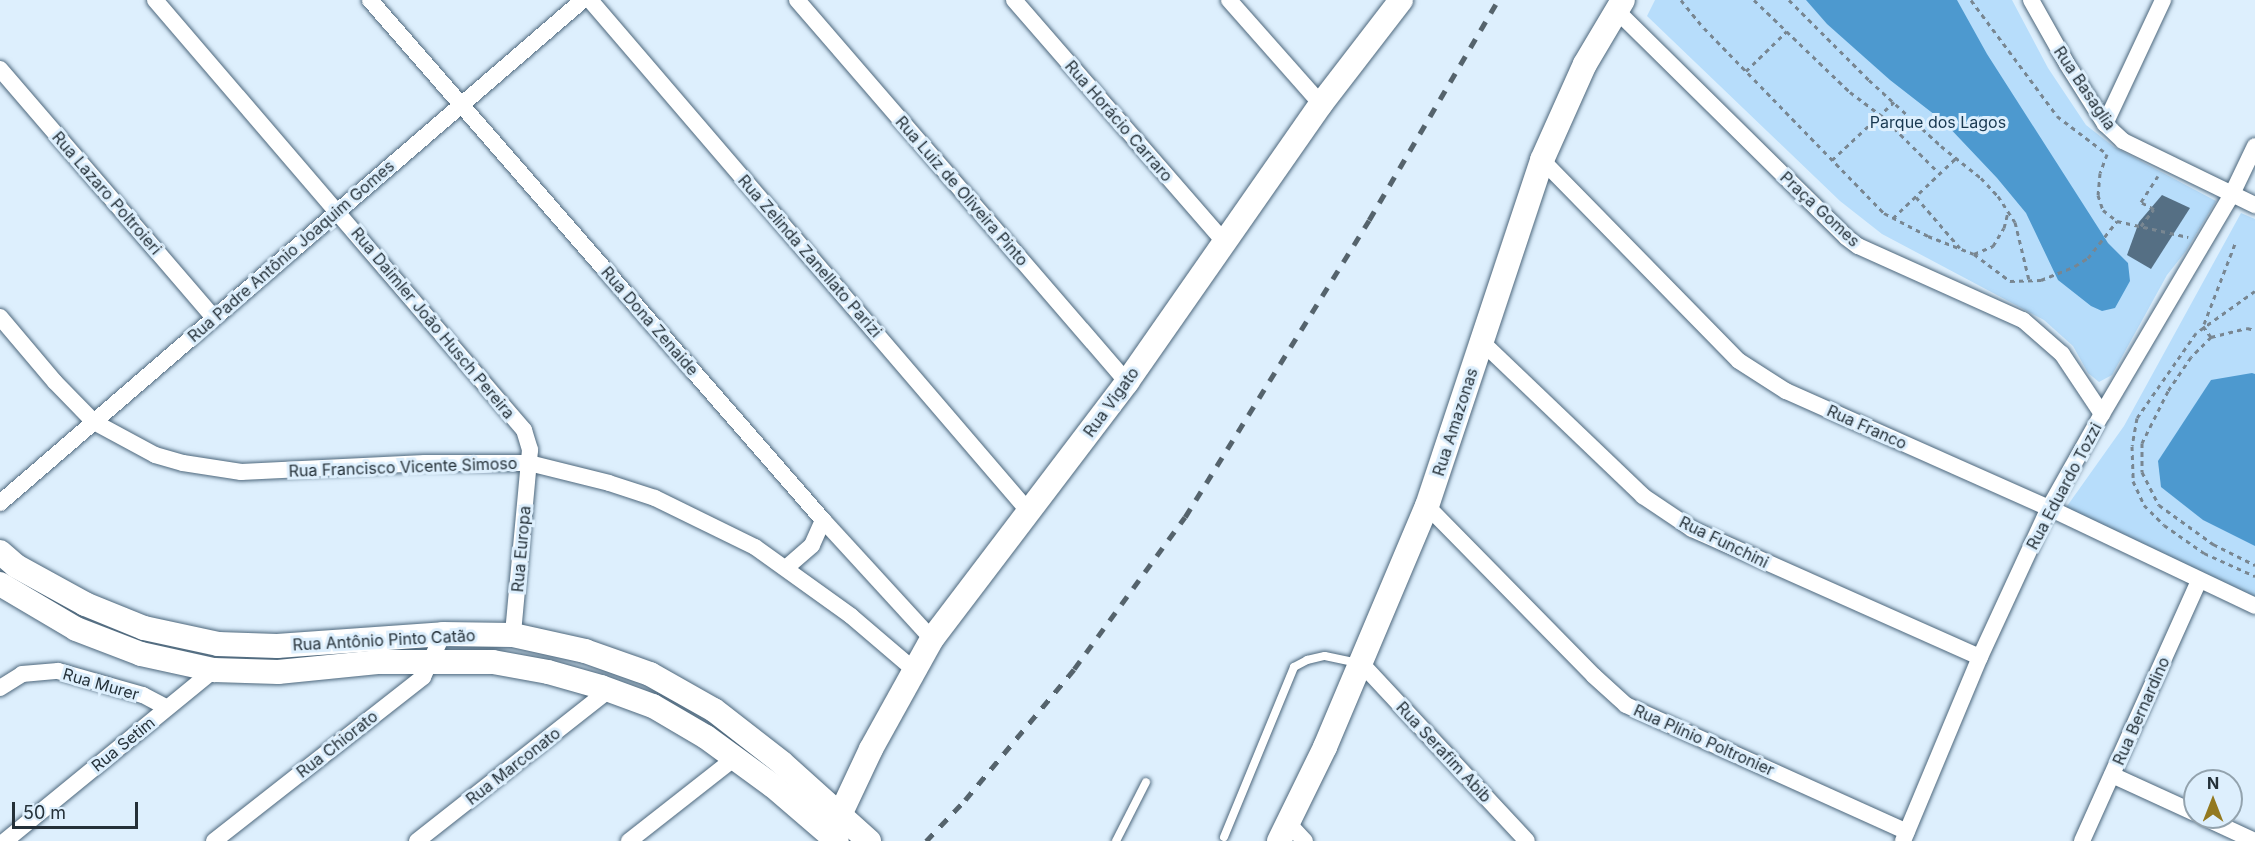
<!DOCTYPE html>
<meta charset="utf-8">
<style>
body{margin:0}
#map{position:relative;width:2255px;height:841px;overflow:hidden;background:#ddeffd;font-family:Inter,sans-serif}
div>[style]{position:absolute}
[style*='--x']{left:calc(var(--x)*1px);top:calc(var(--y)*1px);width:calc(var(--w)*1px);rotate:calc(var(--a)*1deg)}
.green>*{inset:0;background:#b7ddfb}
.water>*{inset:0;background:#4d99cf}
.building>*{inset:0;background:#556f84}
.path>*{height:3px;margin-top:-1.5px;transform-origin:0;background:repeating-linear-gradient(90deg,#788691 0 4.5px,transparent 0 9px)}
.roads{filter:drop-shadow(0 0 2px #4d677c) drop-shadow(0 0 2px #4d677c)}
.lane>*{height:8px;margin:-4px;padding:0 4px;transform-origin:4px;border-radius:4px;background:#fff}
.street>*{height:16px;margin:-8px;padding:0 8px;transform-origin:8px;border-radius:8px;background:#fff}
.secondary>*{height:24px;margin:-12px;padding:0 12px;transform-origin:12px;border-radius:12px;background:#fff}
.rail>*{height:4.5px;margin-top:-2.25px;transform-origin:0;background:repeating-linear-gradient(90deg,#55636c 0 10px,transparent 0 20px)}
span{translate:-50% -50%;white-space:nowrap;text-align:center;line-height:1.15;-webkit-text-stroke:6px #ddeffd;paint-order:stroke}
.street-label{font-size:16px;color:#243038}
.park-label{font-size:16px;color:#183850}
.north{position:absolute;left:2183px;top:769px;width:60px;height:60px;box-sizing:border-box;background:#ddeffd;border:2px solid #93a3ae;border-radius:50%;rotate:0deg;font-size:16px;font-weight:700;line-height:24px;text-align:center;color:#243038}
.north::after{content:'';display:block;margin:auto;width:21px;height:27px;background:#937920;clip-path:polygon(50% 0,100% 100%,50% 72%,0 100%)}
.scale{position:absolute;left:12px;top:802px;width:126px;height:27px;box-sizing:border-box;border:3px solid #243038;border-top:0;padding-left:8px;font-size:18px;line-height:21px;white-space:nowrap;color:#243038;-webkit-text-stroke:4px #ddeffd;paint-order:stroke}
</style>
<div id="map">
<div class="green">
<div style="clip-path:polygon(1655px 0,2012px 0,2048px 68px,2086px 125px,2114px 147px,2216px 201px,2186px 251px,2167px 275px,2112px 375px,2099px 382px,2088px 373px,2073px 346px,2044px 320px,1882px 234px,1840px 201px,1647px 16px)"></div>
<div style="clip-path:polygon(2241px 213px,2255px 219px,2255px 598px,2065px 509px,2124px 426px)"></div>
</div>
<div class="water">
<div style="clip-path:polygon(1806px 0,1957px 0,1987px 54px,2108px 243px,2128px 263px,2130px 281px,2115px 308px,2102px 311px,2091px 306px,2058px 280px,2026px 213px,1997px 178px,1944px 122px,1890px 80px,1827px 24px)"></div>
<div style="clip-path:polygon(2252px 373px,2255px 374px,2255px 546px,2203px 520px,2161px 487px,2158px 461px,2211px 380px)"></div>
</div>
<div class="building">
<div style="clip-path:polygon(2162px 195px,2190px 208px,2151px 269px,2127px 255px,2139px 222px)"></div>
</div>
<div class="path">
<div style="--x:1681;--y:0;--w:36;--a:51"></div>
<div style="--x:1704;--y:28;--w:258;--a:45.8"></div>
<div style="--x:1884;--y:213;--w:50;--a:27.6"></div>
<div style="--x:1928;--y:236;--w:49;--a:21.4"></div>
<div style="--x:1974;--y:254;--w:45;--a:36.9"></div>
<div style="--x:2010;--y:281;--w:31;--a:-2"></div>
<div style="--x:2041;--y:280;--w:37;--a:-22"></div>
<div style="--x:2075;--y:266;--w:15;--a:-32"></div>
<div style="--x:2088;--y:258;--w:47;--a:-51.9"></div>
<div style="--x:2117;--y:221;--w:73;--a:12.7"></div>
<div style="--x:1754;--y:0;--w:133;--a:43.8"></div>
<div style="--x:1850;--y:92;--w:39;--a:37"></div>
<div style="--x:1881;--y:115;--w:82;--a:45"></div>
<div style="--x:1789;--y:0;--w:113;--a:45"></div>
<div style="--x:1869;--y:80;--w:98;--a:42.5"></div>
<div style="--x:1941;--y:146;--w:51;--a:38.7"></div>
<div style="--x:1981;--y:178;--w:25;--a:47"></div>
<div style="--x:1998;--y:196;--w:31;--a:57"></div>
<div style="--x:2015;--y:222;--w:60;--a:76.4"></div>
<div style="--x:1971;--y:0;--w:144;--a:53.4"></div>
<div style="--x:2057;--y:116;--w:63;--a:37.2"></div>
<div style="--x:2107;--y:154;--w:20;--a:110"></div>
<div style="--x:2100;--y:173;--w:22;--a:95"></div>
<div style="--x:2098;--y:195;--w:16;--a:72"></div>
<div style="--x:2103;--y:210;--w:18;--a:38"></div>
<div style="--x:1746;--y:71;--w:57;--a:-44.3"></div>
<div style="--x:1832;--y:160;--w:85;--a:-43.1"></div>
<div style="--x:1916;--y:197;--w:67;--a:49.2"></div>
<div style="--x:1893;--y:218;--w:86;--a:-43.6"></div>
<div style="--x:2141;--y:226;--w:21;--a:-53"></div>
<div style="--x:2154;--y:209;--w:15;--a:-152"></div>
<div style="--x:2141;--y:202;--w:31;--a:-57"></div>
<div style="--x:1974;--y:254;--w:21;--a:-23"></div>
<div style="--x:1993;--y:246;--w:21;--a:-59"></div>
<div style="--x:2004;--y:228;--w:16;--a:-76"></div>
<div style="--x:2255;--y:291;--w:72;--a:144.6"></div>
<div style="--x:2196;--y:333;--w:103;--a:124.8"></div>
<div style="--x:2137;--y:418;--w:28;--a:100"></div>
<div style="--x:2132;--y:446;--w:35;--a:88"></div>
<div style="--x:2133;--y:481;--w:26;--a:65"></div>
<div style="--x:2144;--y:505;--w:28;--a:45"></div>
<div style="--x:2164;--y:525;--w:49;--a:35"></div>
<div style="--x:2204;--y:553;--w:56;--a:24.3"></div>
<div style="--x:2204;--y:324;--w:89;--a:-68.9"></div>
<div style="--x:2203;--y:326;--w:14;--a:54"></div>
<div style="--x:2211;--y:337;--w:37;--a:-14"></div>
<div style="--x:2247;--y:328;--w:8;--a:14"></div>
<div style="--x:2211;--y:337;--w:28;--a:135"></div>
<div style="--x:2191;--y:357;--w:41;--a:124.1"></div>
<div style="--x:2168;--y:391;--w:58;--a:116.6"></div>
<div style="--x:2142;--y:443;--w:29;--a:90"></div>
<div style="--x:2142;--y:472;--w:37;--a:63"></div>
<div style="--x:2159;--y:505;--w:67;--a:35.8"></div>
<div style="--x:2213;--y:544;--w:47;--a:26.6"></div>
</div>
<div class="roads">
<div class="lane">
<div style="--x:1224;--y:837;--w:184;--a:-67.6"></div>
<div style="--x:1294;--y:667;--w:15;--a:-28"></div>
<div style="--x:1307;--y:660;--w:18;--a:-13"></div>
<div style="--x:1325;--y:656;--w:35;--a:12"></div>
<div style="--x:1116;--y:841;--w:66;--a:-63"></div>
</div>
<div class="street">
<div style="--x:155;--y:0;--w:567;--a:49.37"></div>
<div style="--x:524;--y:430;--w:21;--a:73"></div>
<div style="--x:530;--y:450;--w:186;--a:95.3"></div>
<div style="--x:370;--y:0;--w:690;--a:48.94"></div>
<div style="--x:823;--y:520;--w:161;--a:47.5"></div>
<div style="--x:590;--y:0;--w:676;--a:49.38"></div>
<div style="--x:797;--y:0;--w:505;--a:49.18"></div>
<div style="--x:1014;--y:0;--w:320;--a:49"></div>
<div style="--x:1229;--y:0;--w:139;--a:48.5"></div>
<div style="--x:2031;--y:0;--w:73;--a:60.6"></div>
<div style="--x:2067;--y:64;--w:71;--a:57.7"></div>
<div style="--x:2105;--y:124;--w:25;--a:43"></div>
<div style="--x:2123;--y:141;--w:147;--a:25.9"></div>
<div style="--x:1616;--y:10;--w:323;--a:44.6"></div>
<div style="--x:1846;--y:237;--w:15;--a:37"></div>
<div style="--x:1858;--y:246;--w:181;--a:24.2"></div>
<div style="--x:2023;--y:320;--w:52;--a:41.1"></div>
<div style="--x:2062;--y:354;--w:72;--a:56.3"></div>
<div style="--x:0;--y:69;--w:328;--a:49.3"></div>
<div style="--x:2105;--y:124;--w:137;--a:-64.9"></div>
<div style="--x:1542;--y:160;--w:281;--a:45.6"></div>
<div style="--x:1739;--y:361;--w:56;--a:32.6"></div>
<div style="--x:1786;--y:391;--w:288;--a:24"></div>
<div style="--x:2049;--y:508;--w:228;--a:25.4"></div>
<div style="--x:0;--y:317;--w:85;--a:49.8"></div>
<div style="--x:55;--y:382;--w:56;--a:45.7"></div>
<div style="--x:94;--y:422;--w:69;--a:28.4"></div>
<div style="--x:155;--y:455;--w:29;--a:16"></div>
<div style="--x:183;--y:463;--w:59;--a:8.8"></div>
<div style="--x:241;--y:472;--w:184;--a:-2.8"></div>
<div style="--x:425;--y:463;--w:104;--a:0"></div>
<div style="--x:529;--y:463;--w:82;--a:14"></div>
<div style="--x:609;--y:483;--w:48;--a:18.1"></div>
<div style="--x:655;--y:498;--w:111;--a:26.1"></div>
<div style="--x:755;--y:547;--w:118;--a:35.7"></div>
<div style="--x:851;--y:616;--w:82;--a:40.5"></div>
<div style="--x:1482;--y:342;--w:223;--a:43.7"></div>
<div style="--x:1643;--y:496;--w:59;--a:34"></div>
<div style="--x:1692;--y:529;--w:315;--a:24"></div>
<div style="--x:0;--y:503;--w:770;--a:-40.79"></div>
<div style="--x:1427;--y:506;--w:238;--a:45.5"></div>
<div style="--x:1594;--y:676;--w:43;--a:42.2"></div>
<div style="--x:1626;--y:705;--w:308;--a:24.3"></div>
<div style="--x:787;--y:567;--w:33;--a:-41"></div>
<div style="--x:812;--y:545;--w:27;--a:-66"></div>
<div style="--x:1361;--y:663;--w:243;--a:47"></div>
<div style="--x:0;--y:688;--w:26;--a:-32"></div>
<div style="--x:22;--y:674;--w:36;--a:-5"></div>
<div style="--x:58;--y:671;--w:88;--a:15.8"></div>
<div style="--x:143;--y:695;--w:27;--a:28"></div>
<div style="--x:2112;--y:775;--w:91;--a:24.6"></div>
<div style="--x:2203;--y:817;--w:57;--a:24.8"></div>
<div style="--x:1288;--y:823;--w:25;--a:47"></div>
<div style="--x:5;--y:841;--w:270;--a:-39.3"></div>
<div style="--x:214;--y:841;--w:266;--a:-38.1"></div>
<div style="--x:423;--y:677;--w:47;--a:-65.1"></div>
<div style="--x:417;--y:841;--w:244;--a:-38.2"></div>
<div style="--x:629;--y:841;--w:135;--a:-38.1"></div>
<div style="--x:1903;--y:841;--w:199;--a:-67.3"></div>
<div style="--x:1980;--y:657;--w:164;--a:-65.2"></div>
<div style="--x:2049;--y:508;--w:108;--a:-60.6"></div>
<div style="--x:2102;--y:414;--w:256;--a:-59.4"></div>
<div style="--x:2232;--y:194;--w:53;--a:-64.4"></div>
<div style="--x:2082;--y:841;--w:285;--a:-65.8"></div>
</div>
<div class="secondary">
<div style="--x:0;--y:552;--w:21;--a:41"></div>
<div style="--x:16;--y:566;--w:79;--a:28.8"></div>
<div style="--x:85;--y:604;--w:64;--a:22.1"></div>
<div style="--x:144;--y:628;--w:76;--a:12.2"></div>
<div style="--x:218;--y:644;--w:59;--a:1.9"></div>
<div style="--x:277;--y:646;--w:166;--a:-4.1"></div>
<div style="--x:443;--y:634;--w:70;--a:0.8"></div>
<div style="--x:513;--y:635;--w:74;--a:12.5"></div>
<div style="--x:585;--y:651;--w:69;--a:19.5"></div>
<div style="--x:650;--y:674;--w:73;--a:29.4"></div>
<div style="--x:714;--y:710;--w:86;--a:37.9"></div>
<div style="--x:782;--y:763;--w:117;--a:41.9"></div>
<div style="--x:0;--y:584;--w:88;--a:30.6"></div>
<div style="--x:76;--y:629;--w:70;--a:21"></div>
<div style="--x:141;--y:654;--w:75;--a:12.4"></div>
<div style="--x:214;--y:670;--w:64;--a:1.8"></div>
<div style="--x:278;--y:672;--w:100;--a:-5.7"></div>
<div style="--x:378;--y:662;--w:115;--a:0"></div>
<div style="--x:493;--y:662;--w:56;--a:10.3"></div>
<div style="--x:548;--y:672;--w:55;--a:15.8"></div>
<div style="--x:601;--y:687;--w:55;--a:20.1"></div>
<div style="--x:653;--y:706;--w:61;--a:30.3"></div>
<div style="--x:706;--y:737;--w:83;--a:36.2"></div>
<div style="--x:773;--y:786;--w:84;--a:40.7"></div>
<div style="--x:840;--y:815;--w:73;--a:-64.8"></div>
<div style="--x:871;--y:749;--w:126;--a:-61"></div>
<div style="--x:932;--y:639;--w:323;--a:-52.8"></div>
<div style="--x:1127;--y:382;--w:339;--a:-55.1"></div>
<div style="--x:1321;--y:104;--w:131;--a:-52.4"></div>
<div style="--x:1279;--y:841;--w:105;--a:-63.9"></div>
<div style="--x:1325;--y:747;--w:262;--a:-67.1"></div>
<div style="--x:1427;--y:506;--w:365;--a:-71.6"></div>
<div style="--x:1542;--y:160;--w:105;--a:-65.9"></div>
<div style="--x:1585;--y:64;--w:74;--a:-59.3"></div>
</div>
</div>
<div class="rail">
<div style="--x:926;--y:841;--w:57;--a:-46.4"></div>
<div style="--x:965;--y:800;--w:170;--a:-50.2"></div>
<div style="--x:1074;--y:669;--w:188;--a:-53.9"></div>
<div style="--x:1185;--y:517;--w:349;--a:-58.2"></div>
<div style="--x:1369;--y:220;--w:255;--a:-59.6"></div>
</div>
<div class="street-label">
<span style="left:2085px;top:88px;rotate:56deg">Rua Basaglia</span>
<span style="left:1119px;top:121px;rotate:49deg">Rua Horácio Carraro</span>
<span style="left:962px;top:191px;rotate:49deg">Rua Luiz de Oliveira Pinto</span>
<span style="left:107px;top:193px;rotate:49deg">Rua Lazaro Poltroieri</span>
<span style="left:1820px;top:209px;rotate:43deg">Praça Gomes</span>
<span style="left:291px;top:251px;rotate:-41deg">Rua Padre Antônio Joaquim Gomes</span>
<span style="left:810px;top:256px;rotate:49deg">Rua Zelinda Zanellato Parizi</span>
<span style="left:650px;top:321px;rotate:49deg">Rua Dona Zenaide</span>
<span style="left:433px;top:323px;rotate:50deg">Rua Daimler João Husch Pereira</span>
<span style="left:1111px;top:402px;rotate:-54deg">Rua Vigato</span>
<span style="left:1455px;top:422px;rotate:-72deg">Rua Amazonas</span>
<span style="left:1867px;top:427px;rotate:24deg">Rua Franco</span>
<span style="left:403px;top:467px;rotate:-2deg">Rua Francisco Vicente Simoso</span>
<span style="left:2064px;top:486px;rotate:-62deg">Rua Eduardo Tozzi</span>
<span style="left:1724px;top:542px;rotate:26deg">Rua Funchini</span>
<span style="left:521px;top:549px;rotate:-85deg">Rua Europa</span>
<span style="left:384px;top:640px;rotate:-3deg">Rua Antônio Pinto Catão</span>
<span style="left:101px;top:684px;rotate:16deg">Rua Murer</span>
<span style="left:2141px;top:711px;rotate:-66deg">Rua Bernardino</span>
<span style="left:1704px;top:740px;rotate:24deg">Rua Plínio Poltronier</span>
<span style="left:123px;top:744px;rotate:-39deg">Rua Setim</span>
<span style="left:337px;top:744px;rotate:-38deg">Rua Chiorato</span>
<span style="left:1444px;top:752px;rotate:47deg">Rua Serafim Abib</span>
<span style="left:513px;top:766px;rotate:-38deg">Rua Marconato</span>
</div>
<div class="park-label">
<span style="left:1938px;top:122px">Parque dos Lagos</span>
</div>
<div class="north">N</div>
<div class="scale">50 m</div>
</div>
